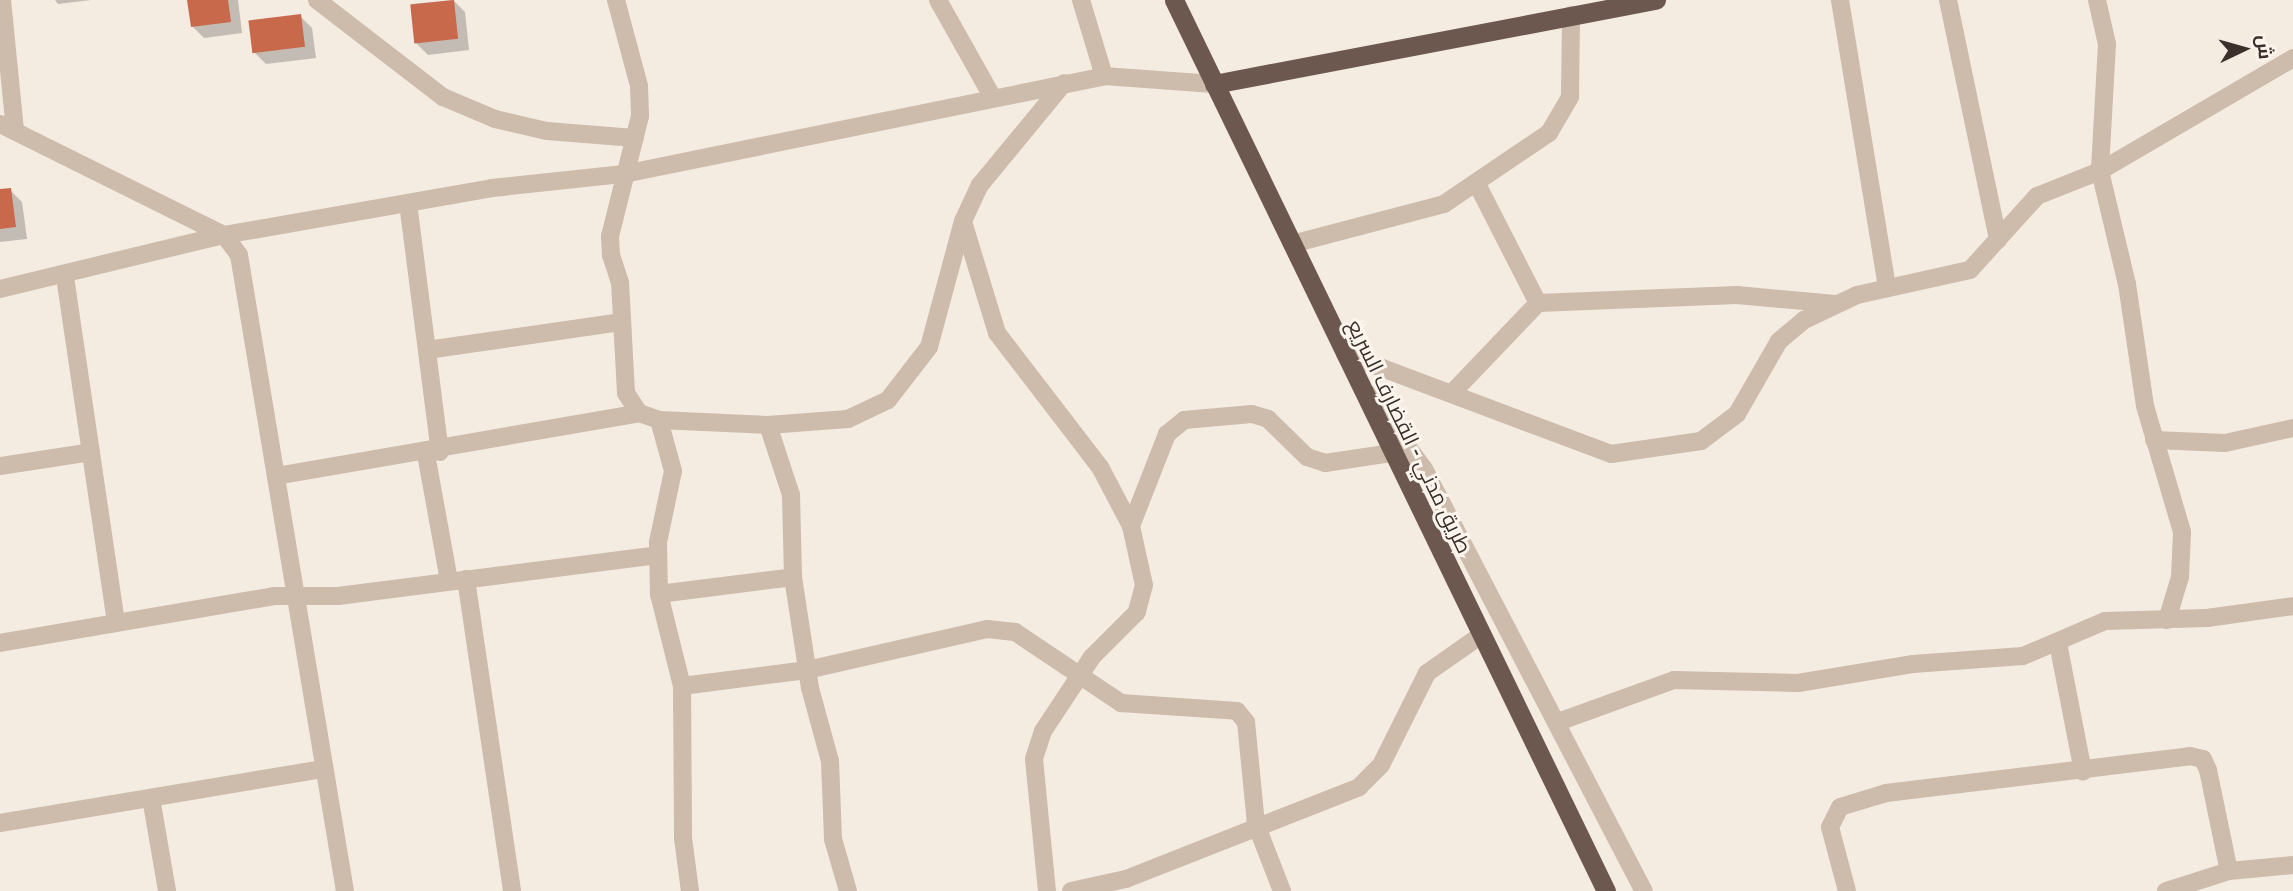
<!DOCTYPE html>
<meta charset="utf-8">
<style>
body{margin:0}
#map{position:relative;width:2293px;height:891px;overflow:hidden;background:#f4ebe1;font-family:"IBM Plex Sans",Cairo,sans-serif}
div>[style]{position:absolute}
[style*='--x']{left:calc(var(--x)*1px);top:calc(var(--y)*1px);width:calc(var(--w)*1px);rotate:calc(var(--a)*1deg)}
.shadow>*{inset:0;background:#0003}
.building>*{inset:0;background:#c8694b;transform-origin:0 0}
.minor>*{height:18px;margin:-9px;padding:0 9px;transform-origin:9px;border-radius:9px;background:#cdbbac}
.trunk>*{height:19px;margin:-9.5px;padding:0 9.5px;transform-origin:9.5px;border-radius:9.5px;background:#6c584f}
span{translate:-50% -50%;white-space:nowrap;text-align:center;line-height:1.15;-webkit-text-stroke:6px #fbf5ee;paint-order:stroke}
.street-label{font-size:21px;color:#3b302b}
.north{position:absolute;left:2209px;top:14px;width:70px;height:70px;-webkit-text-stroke:5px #fbf5ee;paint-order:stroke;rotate:85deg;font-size:19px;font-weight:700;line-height:28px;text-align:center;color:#3b302b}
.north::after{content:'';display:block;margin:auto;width:24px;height:32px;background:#3b302b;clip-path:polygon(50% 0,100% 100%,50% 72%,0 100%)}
</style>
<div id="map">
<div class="shadow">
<div style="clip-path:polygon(55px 0,91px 0,58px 4px)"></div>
<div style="clip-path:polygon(189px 0,238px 0,242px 33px,204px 38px,192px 26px)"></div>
<div style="clip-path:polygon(453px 0,465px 12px,469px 50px,428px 55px,416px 43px,412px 4px)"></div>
<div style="clip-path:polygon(300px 16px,312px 28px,316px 58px,266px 64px,254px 52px)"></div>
<div style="clip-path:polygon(10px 190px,22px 202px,27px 239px,0 242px,0 191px)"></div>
</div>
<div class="building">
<div style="clip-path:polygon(187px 0,228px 0,231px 22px,191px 27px)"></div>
<div style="left:454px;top:0;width:39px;height:44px;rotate:84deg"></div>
<div style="left:301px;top:14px;width:33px;height:53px;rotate:83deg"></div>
<div style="clip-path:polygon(11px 188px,16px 227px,0 229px,0 189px)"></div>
</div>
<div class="minor">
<div style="--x:2;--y:0;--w:131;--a:84.3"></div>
<div style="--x:317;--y:0;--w:159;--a:37.6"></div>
<div style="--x:443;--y:97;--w:56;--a:22.9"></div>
<div style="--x:495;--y:119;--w:53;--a:13"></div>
<div style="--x:547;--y:131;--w:88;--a:4.5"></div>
<div style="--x:616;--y:0;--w:89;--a:75"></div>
<div style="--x:639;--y:86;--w:30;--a:88"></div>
<div style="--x:640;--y:116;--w:124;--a:104"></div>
<div style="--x:610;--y:236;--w:19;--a:87"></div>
<div style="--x:611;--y:255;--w:28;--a:72"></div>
<div style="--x:620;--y:282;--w:111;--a:86.9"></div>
<div style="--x:626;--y:393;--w:24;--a:57"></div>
<div style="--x:639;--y:413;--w:21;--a:19"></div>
<div style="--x:659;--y:420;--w:109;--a:2.6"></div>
<div style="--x:768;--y:425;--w:80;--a:-4.3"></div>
<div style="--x:848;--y:419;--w:44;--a:-25.4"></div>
<div style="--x:888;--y:400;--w:67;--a:-52.3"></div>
<div style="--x:929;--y:347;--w:131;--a:-74.9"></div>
<div style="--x:963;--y:221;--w:40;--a:-65"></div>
<div style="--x:980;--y:185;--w:132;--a:-50.5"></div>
<div style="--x:938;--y:0;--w:112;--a:60.7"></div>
<div style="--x:1081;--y:0;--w:79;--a:73.2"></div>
<div style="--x:1840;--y:0;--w:290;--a:80.7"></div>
<div style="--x:1948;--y:0;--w:245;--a:78.2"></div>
<div style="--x:2097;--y:0;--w:45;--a:77.2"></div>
<div style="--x:2107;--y:44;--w:127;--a:93.2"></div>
<div style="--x:2100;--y:171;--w:116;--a:76.6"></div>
<div style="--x:2127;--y:284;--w:123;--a:81.6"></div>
<div style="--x:2145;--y:406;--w:131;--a:73.6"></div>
<div style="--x:2182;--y:532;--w:45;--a:92.5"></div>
<div style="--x:2180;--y:577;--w:45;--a:106.8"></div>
<div style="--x:0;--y:124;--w:250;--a:26.4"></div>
<div style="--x:224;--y:235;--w:25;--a:53"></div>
<div style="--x:239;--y:255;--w:645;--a:80.54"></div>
<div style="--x:1478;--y:186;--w:131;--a:62.9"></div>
<div style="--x:408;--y:203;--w:251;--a:82.7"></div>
<div style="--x:964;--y:225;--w:113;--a:73"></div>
<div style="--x:997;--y:333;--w:169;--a:52.5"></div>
<div style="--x:1100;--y:467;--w:67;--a:62.3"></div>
<div style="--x:1131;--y:526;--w:60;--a:77.6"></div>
<div style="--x:1144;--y:585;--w:28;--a:105"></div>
<div style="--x:1137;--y:612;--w:64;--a:135"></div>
<div style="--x:1092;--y:657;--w:89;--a:123.5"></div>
<div style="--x:1043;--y:731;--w:29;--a:108"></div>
<div style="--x:1034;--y:759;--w:133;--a:84.4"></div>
<div style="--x:1292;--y:244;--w:157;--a:-14.7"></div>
<div style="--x:1444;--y:204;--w:127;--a:-34.1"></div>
<div style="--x:1549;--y:133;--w:42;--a:-59.7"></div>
<div style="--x:1570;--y:97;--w:82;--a:-89.3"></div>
<div style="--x:65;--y:277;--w:349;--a:81.6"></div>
<div style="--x:0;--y:289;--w:230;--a:-13.6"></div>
<div style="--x:224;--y:235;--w:272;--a:-9.9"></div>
<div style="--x:492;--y:188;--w:133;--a:-6.1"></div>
<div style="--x:624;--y:174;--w:490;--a:-11.5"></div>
<div style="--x:1104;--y:76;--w:110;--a:4.2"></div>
<div style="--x:427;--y:350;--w:197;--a:-8.2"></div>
<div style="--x:1345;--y:354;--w:284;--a:20.6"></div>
<div style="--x:1611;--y:454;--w:91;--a:-8.2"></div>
<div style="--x:1701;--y:441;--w:45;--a:-36.9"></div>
<div style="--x:1737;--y:414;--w:84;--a:-60.1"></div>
<div style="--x:1779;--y:341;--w:33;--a:-40"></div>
<div style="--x:1804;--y:320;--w:59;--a:-25.3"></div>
<div style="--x:1857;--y:295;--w:116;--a:-12.5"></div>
<div style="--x:1970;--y:270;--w:100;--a:-47.8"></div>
<div style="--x:2037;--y:196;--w:68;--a:-21.6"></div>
<div style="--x:2100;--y:171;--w:224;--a:-30.3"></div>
<div style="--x:1453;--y:392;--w:123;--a:-46.3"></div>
<div style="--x:1538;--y:303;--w:199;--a:-2.3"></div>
<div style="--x:1737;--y:295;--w:98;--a:5.2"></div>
<div style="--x:1370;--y:395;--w:92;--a:53.9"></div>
<div style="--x:1424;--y:469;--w:476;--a:62.5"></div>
<div style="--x:659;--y:420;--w:53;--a:74.6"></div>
<div style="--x:673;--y:471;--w:73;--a:101.9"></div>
<div style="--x:658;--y:542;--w:52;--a:88.9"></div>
<div style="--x:659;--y:594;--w:95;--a:76"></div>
<div style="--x:682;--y:686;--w:152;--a:89.6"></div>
<div style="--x:683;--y:838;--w:53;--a:82.5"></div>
<div style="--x:768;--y:425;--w:74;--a:71.8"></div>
<div style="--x:791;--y:495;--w:82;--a:88.6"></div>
<div style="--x:793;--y:577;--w:112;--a:81.3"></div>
<div style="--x:810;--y:688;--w:76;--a:74.7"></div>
<div style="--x:830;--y:761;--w:78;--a:87.8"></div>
<div style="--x:833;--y:839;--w:54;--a:73.9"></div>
<div style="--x:2154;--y:440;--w:71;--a:2.4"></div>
<div style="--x:2225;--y:443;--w:70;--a:-12.4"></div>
<div style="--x:426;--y:454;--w:129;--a:79.7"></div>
<div style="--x:0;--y:466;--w:92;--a:-8.7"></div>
<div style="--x:276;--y:476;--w:368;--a:-9.8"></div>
<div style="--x:1131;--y:526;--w:99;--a:-68.6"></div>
<div style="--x:1167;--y:434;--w:22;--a:-39"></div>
<div style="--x:1184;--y:420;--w:68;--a:-5"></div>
<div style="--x:1252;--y:414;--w:17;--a:17"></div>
<div style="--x:1268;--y:419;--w:54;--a:44.3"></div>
<div style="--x:1307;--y:457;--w:19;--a:18"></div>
<div style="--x:1325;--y:463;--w:68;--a:-8.5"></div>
<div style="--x:466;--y:579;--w:315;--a:81.6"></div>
<div style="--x:659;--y:594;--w:135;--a:-7.2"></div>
<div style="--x:0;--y:643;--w:278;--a:-9.7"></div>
<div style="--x:274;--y:596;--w:64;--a:0"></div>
<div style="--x:338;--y:596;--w:322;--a:-7.3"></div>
<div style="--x:2058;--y:643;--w:131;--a:79"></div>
<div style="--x:682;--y:686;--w:126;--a:-7.3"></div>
<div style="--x:807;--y:670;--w:185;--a:-12.8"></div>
<div style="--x:987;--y:629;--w:28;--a:6"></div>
<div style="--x:1015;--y:632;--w:128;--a:33.8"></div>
<div style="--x:1121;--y:703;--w:116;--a:3.9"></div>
<div style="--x:1237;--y:711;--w:14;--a:51"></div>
<div style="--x:1246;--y:722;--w:102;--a:84.4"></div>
<div style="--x:1256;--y:824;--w:72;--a:68.8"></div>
<div style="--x:1558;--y:722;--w:123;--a:-19.9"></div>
<div style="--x:1674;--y:680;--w:124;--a:1.4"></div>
<div style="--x:1798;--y:683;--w:117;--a:-9.4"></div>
<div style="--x:1913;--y:664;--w:110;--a:-4.2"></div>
<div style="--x:2023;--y:656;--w:89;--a:-23.1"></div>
<div style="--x:2105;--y:621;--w:102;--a:-1.7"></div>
<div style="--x:2207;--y:618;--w:87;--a:-7.9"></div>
<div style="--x:151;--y:798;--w:94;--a:80.2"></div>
<div style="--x:0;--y:823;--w:328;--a:-9.5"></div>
<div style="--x:1071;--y:891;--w:56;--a:-12.3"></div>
<div style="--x:1126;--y:879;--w:251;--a:-21.5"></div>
<div style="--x:1359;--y:787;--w:31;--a:-45"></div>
<div style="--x:1381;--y:765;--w:103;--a:-63.4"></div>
<div style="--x:1427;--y:673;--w:66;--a:-35.1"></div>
<div style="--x:1847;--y:891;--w:66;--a:-104.9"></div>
<div style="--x:1830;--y:827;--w:22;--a:-63"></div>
<div style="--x:1840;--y:807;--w:48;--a:-16.9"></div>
<div style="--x:1886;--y:793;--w:306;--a:-6.9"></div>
<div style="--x:2190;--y:756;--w:13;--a:13"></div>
<div style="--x:2203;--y:759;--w:12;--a:66"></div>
<div style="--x:2208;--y:770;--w:103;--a:78.3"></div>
<div style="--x:2166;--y:891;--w:66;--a:-17.6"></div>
<div style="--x:2229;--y:871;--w:64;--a:-5.4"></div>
</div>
<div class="trunk">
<div style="--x:1174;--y:0;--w:990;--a:64.13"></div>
<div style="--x:1214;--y:84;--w:450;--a:-10.8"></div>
</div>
<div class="street-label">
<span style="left:1410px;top:436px;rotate:64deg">طريق مدني - القضارف السريع</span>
</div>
<div class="north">ش</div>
</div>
